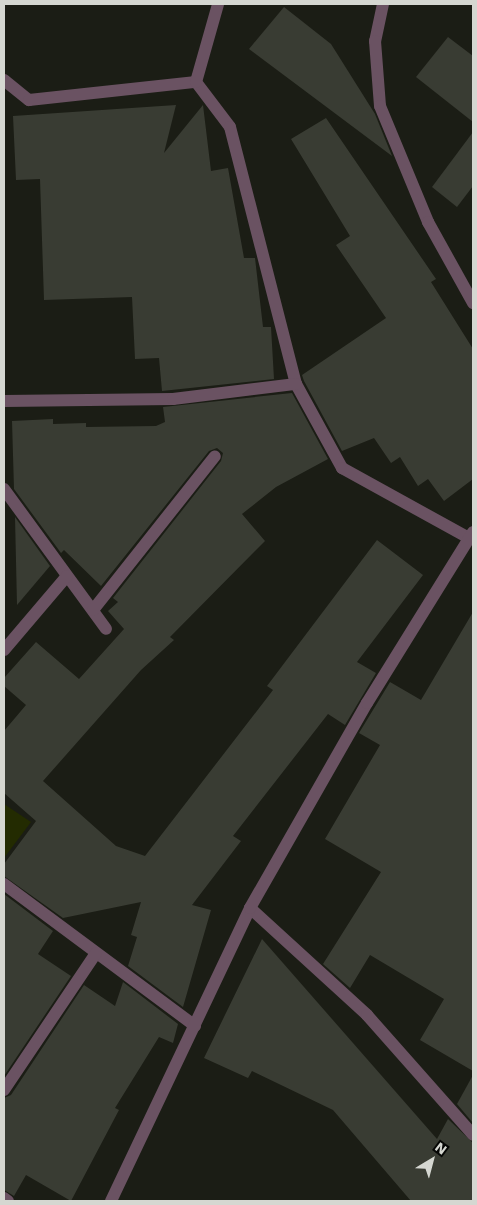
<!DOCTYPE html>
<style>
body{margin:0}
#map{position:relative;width:477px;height:1205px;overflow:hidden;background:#1b1d15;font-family:"Work Sans",sans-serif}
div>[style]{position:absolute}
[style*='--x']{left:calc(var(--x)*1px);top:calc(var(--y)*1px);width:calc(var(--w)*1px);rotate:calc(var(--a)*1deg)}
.green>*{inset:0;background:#232b01}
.building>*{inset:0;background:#393c33}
.minor>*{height:12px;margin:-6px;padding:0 6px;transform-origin:6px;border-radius:6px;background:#6a5262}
span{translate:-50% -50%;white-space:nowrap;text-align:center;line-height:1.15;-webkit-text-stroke:4px #060705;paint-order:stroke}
.frame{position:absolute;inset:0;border:5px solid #d5d7d1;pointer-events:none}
.north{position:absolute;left:407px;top:1135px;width:50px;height:50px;-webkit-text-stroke:4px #060705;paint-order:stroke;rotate:37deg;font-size:14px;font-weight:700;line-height:20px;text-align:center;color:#d5d7d1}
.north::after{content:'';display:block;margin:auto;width:18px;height:22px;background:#d5d7d1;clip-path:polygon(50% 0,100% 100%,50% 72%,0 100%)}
</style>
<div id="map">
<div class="green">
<div style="clip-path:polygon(4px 804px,31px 822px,4px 858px)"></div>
</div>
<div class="building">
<div style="clip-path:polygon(284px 7px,331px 44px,375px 114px,392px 156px,249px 49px)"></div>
<div style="clip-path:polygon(448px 37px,473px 56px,473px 122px,416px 77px)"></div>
<div style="clip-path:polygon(176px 105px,164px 153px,203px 105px,211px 171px,228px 168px,244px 258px,255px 258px,263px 327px,271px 327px,274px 379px,162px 391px,159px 358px,135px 359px,132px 297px,44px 300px,40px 179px,16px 180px,13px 116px)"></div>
<div style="clip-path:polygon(326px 118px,436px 279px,431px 282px,473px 349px,473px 479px,444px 501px,428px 479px,418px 486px,400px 457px,391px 463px,374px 438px,342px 451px,304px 381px,302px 375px,386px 318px,336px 245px,350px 236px,291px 139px)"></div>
<div style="clip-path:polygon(473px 132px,473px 186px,457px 207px,432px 187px)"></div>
<div style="clip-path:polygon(292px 393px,328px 459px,276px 487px,242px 514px,265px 541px,170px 637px,174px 640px,141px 670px,43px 781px,116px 846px,145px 856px,273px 690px,267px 686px,377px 540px,423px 575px,357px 662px,376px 673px,345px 725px,328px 714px,233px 836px,241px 841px,192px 905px,211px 910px,183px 1007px,128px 966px,137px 937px,131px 935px,141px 902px,63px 918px,4px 876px,4px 864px,36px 821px,4px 793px,4px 731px,26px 705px,4px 686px,4px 678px,36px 642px,79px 679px,124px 629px,108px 611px,118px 602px,113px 598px,221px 461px,223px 453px,217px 448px,209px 451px,101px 586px,64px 550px,61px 553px,14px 489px,12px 421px,53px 419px,53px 424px,86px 423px,86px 427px,156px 426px,165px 422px,163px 407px)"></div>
<div style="clip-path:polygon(15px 517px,50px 566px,17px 605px)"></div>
<div style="clip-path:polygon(473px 612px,473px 1071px,420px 1040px,444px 999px,370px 955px,350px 988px,323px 964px,381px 872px,325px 839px,380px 745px,359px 733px,390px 682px,421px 700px)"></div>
<div style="clip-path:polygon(4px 894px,53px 931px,38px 954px,71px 976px,4px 1076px)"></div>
<div style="clip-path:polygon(262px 939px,437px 1139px,448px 1119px,473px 1143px,473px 1201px,411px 1201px,333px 1110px,252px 1071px,248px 1078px,204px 1058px)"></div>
<div style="clip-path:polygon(123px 982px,178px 1024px,173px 1043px,159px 1037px,115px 1108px,119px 1110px,71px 1201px,26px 1175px,14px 1196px,4px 1190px,4px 1098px,11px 1095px,84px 985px,115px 1006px)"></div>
<div style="clip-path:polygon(473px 1075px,473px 1123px,457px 1104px)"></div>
</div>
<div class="minor">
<div style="--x:383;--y:4;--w:38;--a:102"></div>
<div style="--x:375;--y:41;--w:65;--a:85.6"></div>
<div style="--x:380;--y:106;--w:126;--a:67.5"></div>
<div style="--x:428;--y:222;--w:93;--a:60.9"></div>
<div style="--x:4;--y:80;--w:32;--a:39"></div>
<div style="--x:29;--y:100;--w:168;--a:-6.2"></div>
<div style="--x:196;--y:82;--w:56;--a:52.9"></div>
<div style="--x:230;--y:127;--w:265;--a:75.6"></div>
<div style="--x:296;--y:384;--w:96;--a:61.3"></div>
<div style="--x:342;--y:468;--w:145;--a:28.9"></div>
<div style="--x:196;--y:82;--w:81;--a:-74.2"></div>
<div style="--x:4;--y:401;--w:169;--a:-0.7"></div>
<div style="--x:173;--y:399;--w:124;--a:-7"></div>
<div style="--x:4;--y:489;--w:173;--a:53.9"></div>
<div style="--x:93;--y:610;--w:196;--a:-51.6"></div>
<div style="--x:4;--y:650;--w:97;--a:-49.6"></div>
<div style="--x:4;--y:884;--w:238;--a:36.6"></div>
<div style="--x:250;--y:908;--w:159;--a:42.4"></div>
<div style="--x:367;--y:1015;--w:160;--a:48.5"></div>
<div style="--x:4;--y:1090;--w:165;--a:-56.1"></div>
<div style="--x:4;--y:1198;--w:5;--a:37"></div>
<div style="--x:111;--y:1201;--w:324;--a:-64.6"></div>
<div style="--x:250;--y:908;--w:236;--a:-60.3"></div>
<div style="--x:367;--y:703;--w:201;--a:-58.2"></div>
</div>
<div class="frame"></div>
<div class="north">N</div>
</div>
